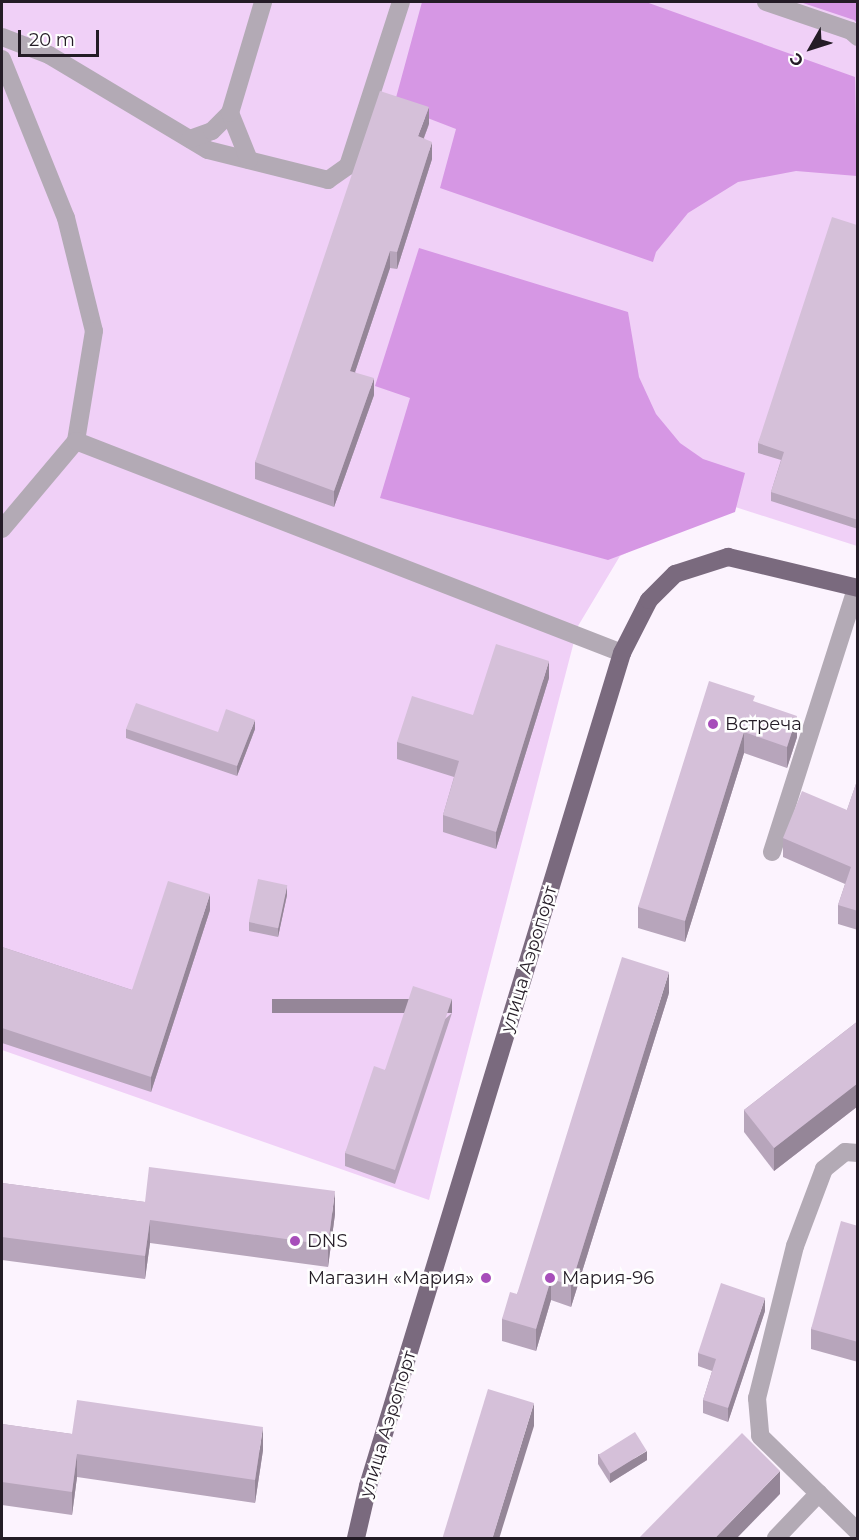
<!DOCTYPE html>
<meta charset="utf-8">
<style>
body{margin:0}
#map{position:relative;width:859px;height:1540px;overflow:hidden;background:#fcf3fe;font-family:Montserrat,sans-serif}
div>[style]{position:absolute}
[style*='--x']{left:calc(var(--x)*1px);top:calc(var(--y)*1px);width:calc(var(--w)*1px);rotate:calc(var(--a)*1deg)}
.green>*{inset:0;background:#f0d0f7}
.forest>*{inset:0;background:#d697e4}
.minor>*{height:18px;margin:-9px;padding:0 9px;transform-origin:9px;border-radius:9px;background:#b3aab5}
.major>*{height:18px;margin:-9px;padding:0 9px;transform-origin:9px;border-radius:9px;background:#7a6a7e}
.wall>*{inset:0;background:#b7a5bb}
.shaded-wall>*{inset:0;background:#958698;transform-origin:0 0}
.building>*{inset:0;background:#d5c0d9;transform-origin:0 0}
.dots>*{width:16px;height:16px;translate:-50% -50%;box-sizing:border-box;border:3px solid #fff;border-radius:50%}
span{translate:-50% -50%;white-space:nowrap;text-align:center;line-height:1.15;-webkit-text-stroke:5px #fff;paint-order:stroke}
.poi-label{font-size:18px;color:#241c26}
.left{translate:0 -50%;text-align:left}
.right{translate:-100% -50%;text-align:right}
.street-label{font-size:18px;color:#241c26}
.frame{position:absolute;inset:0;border:3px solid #241c26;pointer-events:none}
.north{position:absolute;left:781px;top:18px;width:60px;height:60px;-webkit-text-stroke:4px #fff;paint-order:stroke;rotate:231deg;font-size:16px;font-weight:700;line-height:24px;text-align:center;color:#241c26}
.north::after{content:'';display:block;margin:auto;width:21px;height:27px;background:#241c26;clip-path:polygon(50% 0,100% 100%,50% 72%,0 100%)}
.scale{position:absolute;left:18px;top:30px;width:81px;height:27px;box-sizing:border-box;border:3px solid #241c26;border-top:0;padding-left:8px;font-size:18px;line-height:21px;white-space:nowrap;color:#241c26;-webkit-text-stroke:4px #fff;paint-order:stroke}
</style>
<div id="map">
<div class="green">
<div style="clip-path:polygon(2px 2px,857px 2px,857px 546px,729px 505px,620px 556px,578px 626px,429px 1200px,2px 1050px)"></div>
</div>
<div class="forest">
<div style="clip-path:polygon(422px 2px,646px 2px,855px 77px,857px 176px,796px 171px,738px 182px,688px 213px,656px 252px,653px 262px,440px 188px,456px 129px,394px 105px)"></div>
<div style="clip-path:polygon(800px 2px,857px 2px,857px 23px,854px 20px)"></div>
<div style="clip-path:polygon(419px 248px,628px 312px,639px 377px,656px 414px,680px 443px,703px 459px,745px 473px,735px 512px,608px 560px,380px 498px,410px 398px,375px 386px)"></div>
</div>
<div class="minor">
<div style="--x:766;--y:2;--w:90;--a:18.8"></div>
<div style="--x:851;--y:31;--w:9;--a:41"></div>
<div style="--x:2;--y:37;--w:50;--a:21"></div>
<div style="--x:49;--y:55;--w:185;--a:30.9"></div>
<div style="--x:208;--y:150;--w:124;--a:14"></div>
<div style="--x:328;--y:180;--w:24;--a:-35"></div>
<div style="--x:348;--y:166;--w:172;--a:-72.1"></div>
<div style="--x:2;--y:59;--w:171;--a:68.1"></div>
<div style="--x:66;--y:218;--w:116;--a:76.1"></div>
<div style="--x:94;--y:331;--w:111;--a:99.3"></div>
<div style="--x:190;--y:139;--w:23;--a:-20"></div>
<div style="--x:212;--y:131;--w:25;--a:-45"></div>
<div style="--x:249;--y:160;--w:51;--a:-112"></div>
<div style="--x:230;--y:113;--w:116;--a:-73.4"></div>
<div style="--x:2;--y:529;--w:115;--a:-49.9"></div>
<div style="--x:76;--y:441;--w:586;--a:21.22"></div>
<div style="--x:772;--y:852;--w:277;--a:-72.3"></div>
<div style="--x:858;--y:1153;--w:13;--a:-176"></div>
<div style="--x:845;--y:1152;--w:27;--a:141"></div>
<div style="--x:824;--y:1169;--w:82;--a:110.6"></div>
<div style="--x:795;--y:1246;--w:157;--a:104"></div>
<div style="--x:757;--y:1398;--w:38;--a:85"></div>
<div style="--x:760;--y:1436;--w:137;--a:44.4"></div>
<div style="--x:776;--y:1538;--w:62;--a:-46.3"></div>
</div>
<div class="major">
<div style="--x:356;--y:1538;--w:53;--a:-77"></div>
<div style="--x:368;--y:1486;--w:871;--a:-73.04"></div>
<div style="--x:622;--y:653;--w:59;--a:-63"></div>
<div style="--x:649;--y:600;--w:37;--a:-45"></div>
<div style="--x:675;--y:574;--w:56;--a:-17.8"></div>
<div style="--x:728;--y:557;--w:134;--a:13.4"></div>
</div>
<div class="wall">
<div style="clip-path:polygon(429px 124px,424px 138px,432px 159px,397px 269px,390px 268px,355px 372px,374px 395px,334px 507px,255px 479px,255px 462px)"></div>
<div style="clip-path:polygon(858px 223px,858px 529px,771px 501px,771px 492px,781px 460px,758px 453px,758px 443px)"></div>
<div style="clip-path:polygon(549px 678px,496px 849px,443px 832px,443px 815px,454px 777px,397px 759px,397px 742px,473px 715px)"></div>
<div style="clip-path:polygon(755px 702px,797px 737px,787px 768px,744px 753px,685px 942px,638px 928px,638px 907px)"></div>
<div style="clip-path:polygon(126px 729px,218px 732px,255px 729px,237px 776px,126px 738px)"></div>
<div style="clip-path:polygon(858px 778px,858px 930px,838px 924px,838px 905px,845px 884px,783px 857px,783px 838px,847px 810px)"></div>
<div style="clip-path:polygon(287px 895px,278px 937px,249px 931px,249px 922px)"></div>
<div style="clip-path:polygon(210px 910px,151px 1092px,2px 1043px,2px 947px,132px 990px)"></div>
<div style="clip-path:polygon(669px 993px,571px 1307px,551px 1300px,536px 1351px,502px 1341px,502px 1319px,517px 1294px)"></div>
<div style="clip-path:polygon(452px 1013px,395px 1184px,345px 1166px,345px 1153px,385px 1070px)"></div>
<div style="clip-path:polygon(858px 1021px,858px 1106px,774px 1171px,744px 1132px,744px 1110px)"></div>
<div style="clip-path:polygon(2px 1183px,145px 1202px,335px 1214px,328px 1267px,150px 1243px,145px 1279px,2px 1260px)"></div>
<div style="clip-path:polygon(858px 1226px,858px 1362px,811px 1349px,811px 1329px)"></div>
<div style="clip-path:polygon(765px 1311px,728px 1422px,703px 1413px,703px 1400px,712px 1371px,698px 1366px,698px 1353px)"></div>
<div style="clip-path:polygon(2px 1424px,72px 1434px,263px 1450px,255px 1503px,77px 1477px,72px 1515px,2px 1505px)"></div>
<div style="clip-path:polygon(598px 1454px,647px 1460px,610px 1483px,598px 1464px)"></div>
</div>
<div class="shaded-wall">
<div style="clip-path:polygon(429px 107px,429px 124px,418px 153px,418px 136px)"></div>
<div style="clip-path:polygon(432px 142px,432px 159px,397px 269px,397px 252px)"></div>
<div style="clip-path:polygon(390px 251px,390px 268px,350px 387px,350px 371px)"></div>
<div style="clip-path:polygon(374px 378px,374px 395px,334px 507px,334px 491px)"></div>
<div style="clip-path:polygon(549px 661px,549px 678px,496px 849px,496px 832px)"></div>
<div style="clip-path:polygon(797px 716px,797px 737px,787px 768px,787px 747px)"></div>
<div style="clip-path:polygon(255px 720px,255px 729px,237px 776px,237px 766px)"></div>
<div style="clip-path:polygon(744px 732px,744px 753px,685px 942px,685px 921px)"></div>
<div style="clip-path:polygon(287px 885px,287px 895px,278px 937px,278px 928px)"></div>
<div style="clip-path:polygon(210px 894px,210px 910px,151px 1092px,151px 1077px)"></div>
<div style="clip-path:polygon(669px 972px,669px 993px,571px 1307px,571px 1285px)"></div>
<div style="left:452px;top:999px;width:14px;height:180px;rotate:90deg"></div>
<div style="clip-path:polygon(858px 1083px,858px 1106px,774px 1171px,774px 1148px)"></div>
<div style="clip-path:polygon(335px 1191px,335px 1214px,328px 1267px,328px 1245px)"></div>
<div style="clip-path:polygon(150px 1220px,150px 1243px,145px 1279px,145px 1256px)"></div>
<div style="clip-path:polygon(551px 1279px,551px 1300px,536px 1351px,536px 1329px)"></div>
<div style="clip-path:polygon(765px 1298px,765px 1311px,728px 1422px,728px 1408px)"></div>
<div style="clip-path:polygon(534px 1403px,534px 1426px,499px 1539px,492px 1539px)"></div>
<div style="clip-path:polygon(263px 1427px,263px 1450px,255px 1503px,255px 1480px)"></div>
<div style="clip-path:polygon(647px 1451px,647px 1460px,610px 1483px,610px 1473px)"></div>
<div style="clip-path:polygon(77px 1454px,77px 1477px,72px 1515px,72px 1492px)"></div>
<div style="clip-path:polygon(780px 1471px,780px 1494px,736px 1539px,714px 1539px)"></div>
</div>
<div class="building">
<div style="clip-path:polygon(380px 91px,429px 107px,418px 136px,432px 142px,397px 252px,390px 251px,350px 371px,374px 378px,334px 491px,255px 462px)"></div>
<div style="clip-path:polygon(832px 217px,857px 225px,858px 223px,858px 520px,771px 492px,784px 452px,758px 443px)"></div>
<div style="clip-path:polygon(496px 644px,549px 661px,496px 832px,443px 815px,459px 761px,397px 742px,412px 696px,473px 715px)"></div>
<div style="clip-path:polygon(709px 681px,755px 696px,753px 701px,797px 716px,787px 747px,744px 732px,685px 921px,638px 907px)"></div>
<div style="clip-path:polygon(136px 703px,218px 732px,226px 709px,255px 720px,237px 766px,126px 729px)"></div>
<div style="clip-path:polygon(858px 778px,858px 911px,838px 905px,851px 867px,783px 838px,802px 791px,847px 810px)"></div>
<div style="left:258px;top:879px;width:30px;height:44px;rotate:12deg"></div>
<div style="clip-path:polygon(168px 881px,210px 894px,151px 1077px,2px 1028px,2px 947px,132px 990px)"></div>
<div style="clip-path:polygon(622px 957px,669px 972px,571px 1285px,551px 1279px,536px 1329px,502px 1319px,510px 1292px,517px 1294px)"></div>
<div style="clip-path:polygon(413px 986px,452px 999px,395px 1170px,345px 1153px,374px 1066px,385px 1070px)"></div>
<div style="clip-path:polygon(858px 1021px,858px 1083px,774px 1148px,744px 1110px)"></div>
<div style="clip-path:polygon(149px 1167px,335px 1191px,328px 1245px,150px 1220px,145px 1256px,2px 1237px,2px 1183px,145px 1202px)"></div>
<div style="clip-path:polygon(841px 1221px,858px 1226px,858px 1342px,811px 1329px)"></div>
<div style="clip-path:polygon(721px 1283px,765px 1298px,728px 1408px,703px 1400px,716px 1359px,698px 1353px)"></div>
<div style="left:488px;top:1389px;width:48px;height:157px;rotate:17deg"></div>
<div style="clip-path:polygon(77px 1400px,263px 1427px,255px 1480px,77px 1454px,72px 1492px,2px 1482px,2px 1424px,72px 1434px)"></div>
<div style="left:635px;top:1432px;width:22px;height:43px;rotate:58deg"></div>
<div style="clip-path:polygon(742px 1433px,780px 1471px,714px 1539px,638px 1539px)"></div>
</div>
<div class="dots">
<div style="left:713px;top:724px;background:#a74eba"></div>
<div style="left:295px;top:1241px;background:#a74eba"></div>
<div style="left:486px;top:1278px;background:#a74eba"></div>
<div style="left:550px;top:1278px;background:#a74eba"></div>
</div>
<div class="poi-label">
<span class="left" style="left:725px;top:724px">Встреча</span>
<span class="left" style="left:307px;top:1241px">DNS</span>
<span class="right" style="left:474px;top:1278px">Магазин «Мария»</span>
<span class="left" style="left:562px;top:1278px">Мария-96</span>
</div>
<div class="street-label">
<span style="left:529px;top:959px;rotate:-73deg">улица Аэропорт</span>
<span style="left:388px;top:1424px;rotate:-73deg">улица Аэропорт</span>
</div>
<div class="frame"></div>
<div class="north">С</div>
<div class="scale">20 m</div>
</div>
